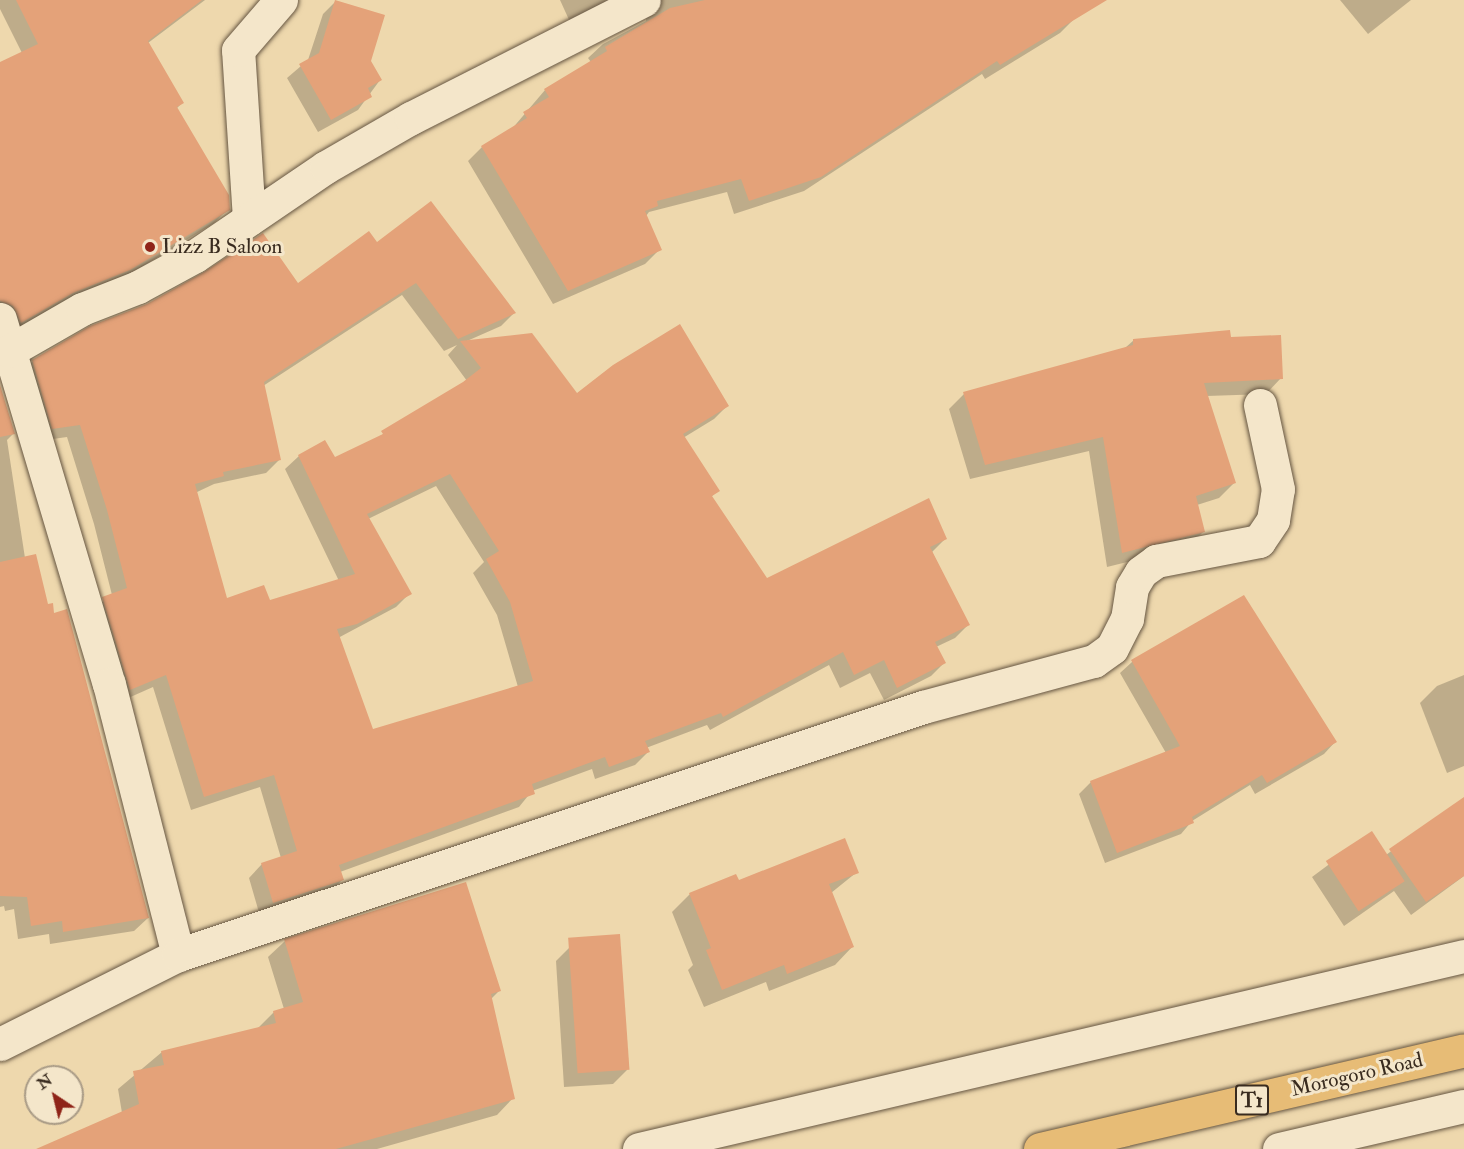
<!DOCTYPE html>
<style>
body{margin:0}
#map{position:relative;width:1464px;height:1149px;overflow:hidden;background:#eed8ad;font-family:"IM FELL Double Pica",serif}
div>[style]{position:absolute}
[style*='--x']{left:calc(var(--x)*1px);top:calc(var(--y)*1px);width:calc(var(--w)*1px);rotate:calc(var(--a)*1deg)}
.shadow>*{inset:0;background:#0003}
.building>*{inset:0;background:#e4a279;transform-origin:0 0}
.roads{filter:drop-shadow(0 0 2px #665642) drop-shadow(0 0 2px #665642)}
.minor>*{height:33px;margin:-16.5px;padding:0 16.5px;transform-origin:16.5px;border-radius:16.5px;background:#f4e6ca}
.highway>*{height:33px;margin:-16.5px;padding:0 16.5px;transform-origin:16.5px;border-radius:16.5px;background:#e7bc76}
.dots>*{width:16px;height:16px;translate:-50% -50%;box-sizing:border-box;border:3px solid #f4e6ca;border-radius:50%}
span{translate:-50% -50%;white-space:nowrap;text-align:center;line-height:1.15;-webkit-text-stroke:6px #f4e6ca;paint-order:stroke}
.shield-label span{padding:2px 4px;background:#f4e6ca;border:2px solid;border-radius:4px;-webkit-text-stroke-width:0}
.shield-label{font-size:20px;color:#392b1f;font-weight:700}
.poi-label{font-size:21px;color:#392b1f}
.left{translate:0 -50%;text-align:left}
.street-label{font-size:21px;color:#392b1f}
.north{position:absolute;left:24px;top:1065px;width:60px;height:60px;box-sizing:border-box;background:#f4e6ca;border:2px solid #a99b86;border-radius:50%;rotate:325deg;font-size:16px;font-weight:700;line-height:24px;text-align:center;color:#392b1f}
.north::after{content:'';display:block;margin:auto;width:21px;height:27px;background:#8f2418;clip-path:polygon(50% 0,100% 100%,50% 72%,0 100%)}
</style>
<div id="map">
<div class="shadow">
<div style="clip-path:polygon(0 0,205px 0,148px 43px,182px 103px,176px 109px,228px 209px,214px 223px,115px 283px,7px 335px,0 320px,0 64px,22px 53px,0 9px)"></div>
<div style="clip-path:polygon(560px 0,614px 0,570px 22px)"></div>
<div style="clip-path:polygon(641px 0,1064px 0,1074px 19px,1060px 33px,985px 79px,982px 74px,804px 191px,734px 214px,727px 192px,649px 212px,646px 216px,660px 249px,645px 264px,553px 304px,468px 161px,482px 147px,511px 130px,545px 90px,591px 62px,588px 58px,603px 44px,646px 21px,647px 7px)"></div>
<div style="clip-path:polygon(1340px 0,1411px 0,1368px 34px)"></div>
<div style="clip-path:polygon(336px 1px,380px 80px,358px 110px,318px 132px,287px 78px,308px 60px,323px 14px)"></div>
<div style="clip-path:polygon(evenodd,376px 244px,514px 313px,501px 326px,467px 341px,576px 395px,727px 406px,714px 419px,683px 438px,718px 490px,711px 497px,766px 580px,945px 539px,932px 552px,968px 625px,955px 638px,936px 647px,944px 663px,931px 676px,884px 700px,870px 673px,840px 688px,829px 665px,710px 730px,707px 725px,646px 748px,648px 752px,635px 765px,595px 779px,592px 769px,532px 791px,519px 807px,340px 872px,343px 879px,329px 893px,260px 916px,249px 878px,262px 864px,281px 858px,260px 787px,191px 810px,153px 687px,117px 703px,90px 611px,112px 595px,94px 524px,67px 437px,39px 441px,19px 374px,33px 361px,297px 285px,376px 244px,402px 295px,444px 351px,457px 345px,448px 355px,467px 381px,374px 440px,334px 459px,299px 456px,285px 469px,339px 581px,269px 602px,226px 600px,195px 493px,214px 484px,266px 473px,280px 459px,263px 386px,402px 295px,376px 244px,436px 486px,484px 562px,473px 573px,497px 615px,518px 687px,372px 731px,338px 638px,396px 607px,410px 593px,368px 519px,436px 486px)"></div>
<div style="clip-path:polygon(1230px 338px,1281px 378px,1266px 394px,1207px 396px,1234px 483px,1219px 498px,1197px 505px,1203px 532px,1188px 547px,1107px 567px,1089px 451px,970px 479px,949px 409px,964px 394px,1125px 348px,1134px 340px)"></div>
<div style="clip-path:polygon(0 387px,13px 434px,7px 440px,25px 558px,46px 606px,148px 918px,134px 931px,50px 944px,49px 934px,18px 939px,14px 909px,5px 911px,4px 906px,0 907px)"></div>
<div style="clip-path:polygon(1244px 597px,1335px 742px,1324px 754px,1255px 794px,1250px 785px,1192px 821px,1181px 834px,1105px 863px,1079px 794px,1091px 782px,1166px 753px,1120px 673px,1132px 662px)"></div>
<div style="clip-path:polygon(1464px 675px,1464px 766px,1447px 773px,1420px 703px,1437px 686px)"></div>
<div style="clip-path:polygon(1434px 819px,1464px 862px,1464px 876px,1411px 915px,1394px 891px,1344px 926px,1312px 877px,1371px 833px,1386px 855px)"></div>
<div style="clip-path:polygon(857px 872px,831px 893px,853px 946px,835px 965px,769px 991px,766px 982px,704px 1007px,688px 970px,693px 965px,672px 912px,690px 894px,738px 882px)"></div>
<div style="clip-path:polygon(285px 941px,499px 991px,491px 999px,513px 1098px,497px 1115px,377px 1149px,43px 1149px,122px 1113px,118px 1089px,162px 1052px,257px 1029px,274px 1012px,284px 1009px,268px 957px)"></div>
<div style="clip-path:polygon(570px 947px,627px 1070px,613px 1084px,564px 1087px,556px 961px)"></div>
</div>
<div class="building">
<div style="clip-path:polygon(16px 0,202px 0,148px 41px,184px 103px,177px 107px,229px 195px,230px 210px,130px 270px,73px 293px,21px 323px,13px 306px,0 301px,0 62px,38px 44px)"></div>
<div style="clip-path:polygon(335px 0,385px 15px,371px 61px,382px 80px,368px 88px,372px 97px,331px 120px,299px 64px,319px 53px)"></div>
<div style="clip-path:polygon(705px 0,1107px 0,1000px 65px,997px 61px,821px 177px,749px 201px,741px 179px,657px 201px,658px 206px,645px 211px,662px 250px,568px 291px,481px 146px,527px 118px,523px 112px,549px 97px,544px 89px,607px 51px,605px 47px,670px 8px)"></div>
<div style="clip-path:polygon(evenodd,431px 201px,516px 313px,458px 339px,416px 283px,264px 382px,281px 460px,223px 472px,224px 476px,195px 484px,227px 598px,264px 585px,270px 600px,355px 574px,298px 455px,325px 440px,335px 457px,383px 434px,381px 431px,463px 382px,481px 368px,460px 341px,532px 333px,577px 393px,613px 365px,680px 324px,729px 406px,683px 434px,720px 491px,712px 496px,767px 578px,929px 498px,947px 539px,930px 547px,970px 625px,935px 642px,946px 663px,897px 688px,884px 660px,854px 675px,843px 652px,723px 717px,721px 713px,645px 741px,650px 752px,609px 767px,605px 757px,532px 784px,535px 794px,339px 865px,344px 880px,273px 903px,261px 863px,297px 851px,274px 775px,204px 797px,166px 675px,130px 690px,102px 597px,127px 588px,107px 510px,80px 425px,52px 429px,32px 360px,90px 326px,147px 304px,204px 272px,263px 233px,298px 283px,369px 231px,377px 242px,431px 201px,450px 474px,499px 551px,486px 559px,510px 602px,533px 681px,373px 729px,337px 629px,357px 624px,412px 594px,367px 514px,450px 474px)"></div>
<div style="clip-path:polygon(1230px 330px,1231px 337px,1281px 335px,1283px 379px,1204px 383px,1236px 483px,1196px 496px,1205px 532px,1122px 553px,1103px 437px,985px 465px,963px 392px,1133px 345px,1133px 339px)"></div>
<div style="clip-path:polygon(0 385px,15px 434px,0 437px)"></div>
<div style="clip-path:polygon(36px 554px,48px 604px,53px 603px,54px 613px,67px 609px,149px 918px,63px 932px,62px 921px,31px 926px,27px 897px,0 896px,0 562px)"></div>
<div style="clip-path:polygon(1244px 595px,1337px 742px,1267px 783px,1262px 775px,1192px 817px,1194px 823px,1117px 853px,1090px 781px,1180px 746px,1131px 660px)"></div>
<div style="clip-path:polygon(1464px 797px,1464px 876px,1426px 902px,1389px 849px)"></div>
<div style="left:1372px;top:831px;width:60px;height:55px;rotate:57deg"></div>
<div style="clip-path:polygon(845px 838px,859px 873px,829px 884px,854px 947px,787px 974px,784px 965px,722px 990px,706px 950px,711px 948px,689px 893px,736px 874px,739px 880px)"></div>
<div style="clip-path:polygon(466px 882px,501px 991px,491px 994px,515px 1099px,336px 1149px,36px 1149px,139px 1104px,133px 1071px,164px 1065px,161px 1051px,276px 1023px,273px 1011px,303px 1002px,284px 939px)"></div>
<div style="left:620px;top:934px;width:136px;height:52px;rotate:86deg"></div>
</div>
<div class="roads">
<div class="minor">
<div style="--x:249;--y:219;--w:169;--a:-93.7"></div>
<div style="--x:238;--y:50;--w:66;--a:-49.3"></div>
<div style="--x:0;--y:319;--w:381;--a:73.4"></div>
<div style="--x:109;--y:684;--w:280;--a:75.7"></div>
<div style="--x:9;--y:351;--w:84;--a:-29.9"></div>
<div style="--x:82;--y:309;--w:60;--a:-21.4"></div>
<div style="--x:138;--y:287;--w:65;--a:-28.5"></div>
<div style="--x:195;--y:256;--w:158;--a:-34.2"></div>
<div style="--x:326;--y:167;--w:98;--a:-30"></div>
<div style="--x:411;--y:118;--w:261;--a:-26.9"></div>
<div style="--x:0;--y:1044;--w:199;--a:-26.6"></div>
<div style="--x:178;--y:955;--w:785;--a:-18.41"></div>
<div style="--x:923;--y:707;--w:177;--a:-15.1"></div>
<div style="--x:1094;--y:661;--w:22;--a:-36"></div>
<div style="--x:1112;--y:648;--w:33;--a:-63"></div>
<div style="--x:1127;--y:619;--w:32;--a:-81"></div>
<div style="--x:1132;--y:587;--w:17;--a:-59"></div>
<div style="--x:1141;--y:572;--w:19;--a:-36"></div>
<div style="--x:1156;--y:561;--w:105;--a:-11"></div>
<div style="--x:1259;--y:541;--w:25;--a:-56"></div>
<div style="--x:1273;--y:520;--w:31;--a:-81"></div>
<div style="--x:1278;--y:489;--w:86;--a:-102.1"></div>
<div style="--x:639;--y:1149;--w:847;--a:-13.17"></div>
<div style="--x:1279;--y:1149;--w:190;--a:-13.1"></div>
</div>
<div class="highway">
<div style="--x:1040;--y:1149;--w:435;--a:-13.1"></div>
</div>
</div>
<div class="dots">
<div style="left:150px;top:247px;background:#8f2418"></div>
</div>
<div class="shield-label">
<span style="left:1252px;top:1100px">T1</span>
</div>
<div class="poi-label">
<span class="left" style="left:162px;top:247px">Lizz B Saloon</span>
</div>
<div class="street-label">
<span style="left:1357px;top:1075px;rotate:-13deg">Morogoro Road</span>
</div>
<div class="north">N</div>
</div>
